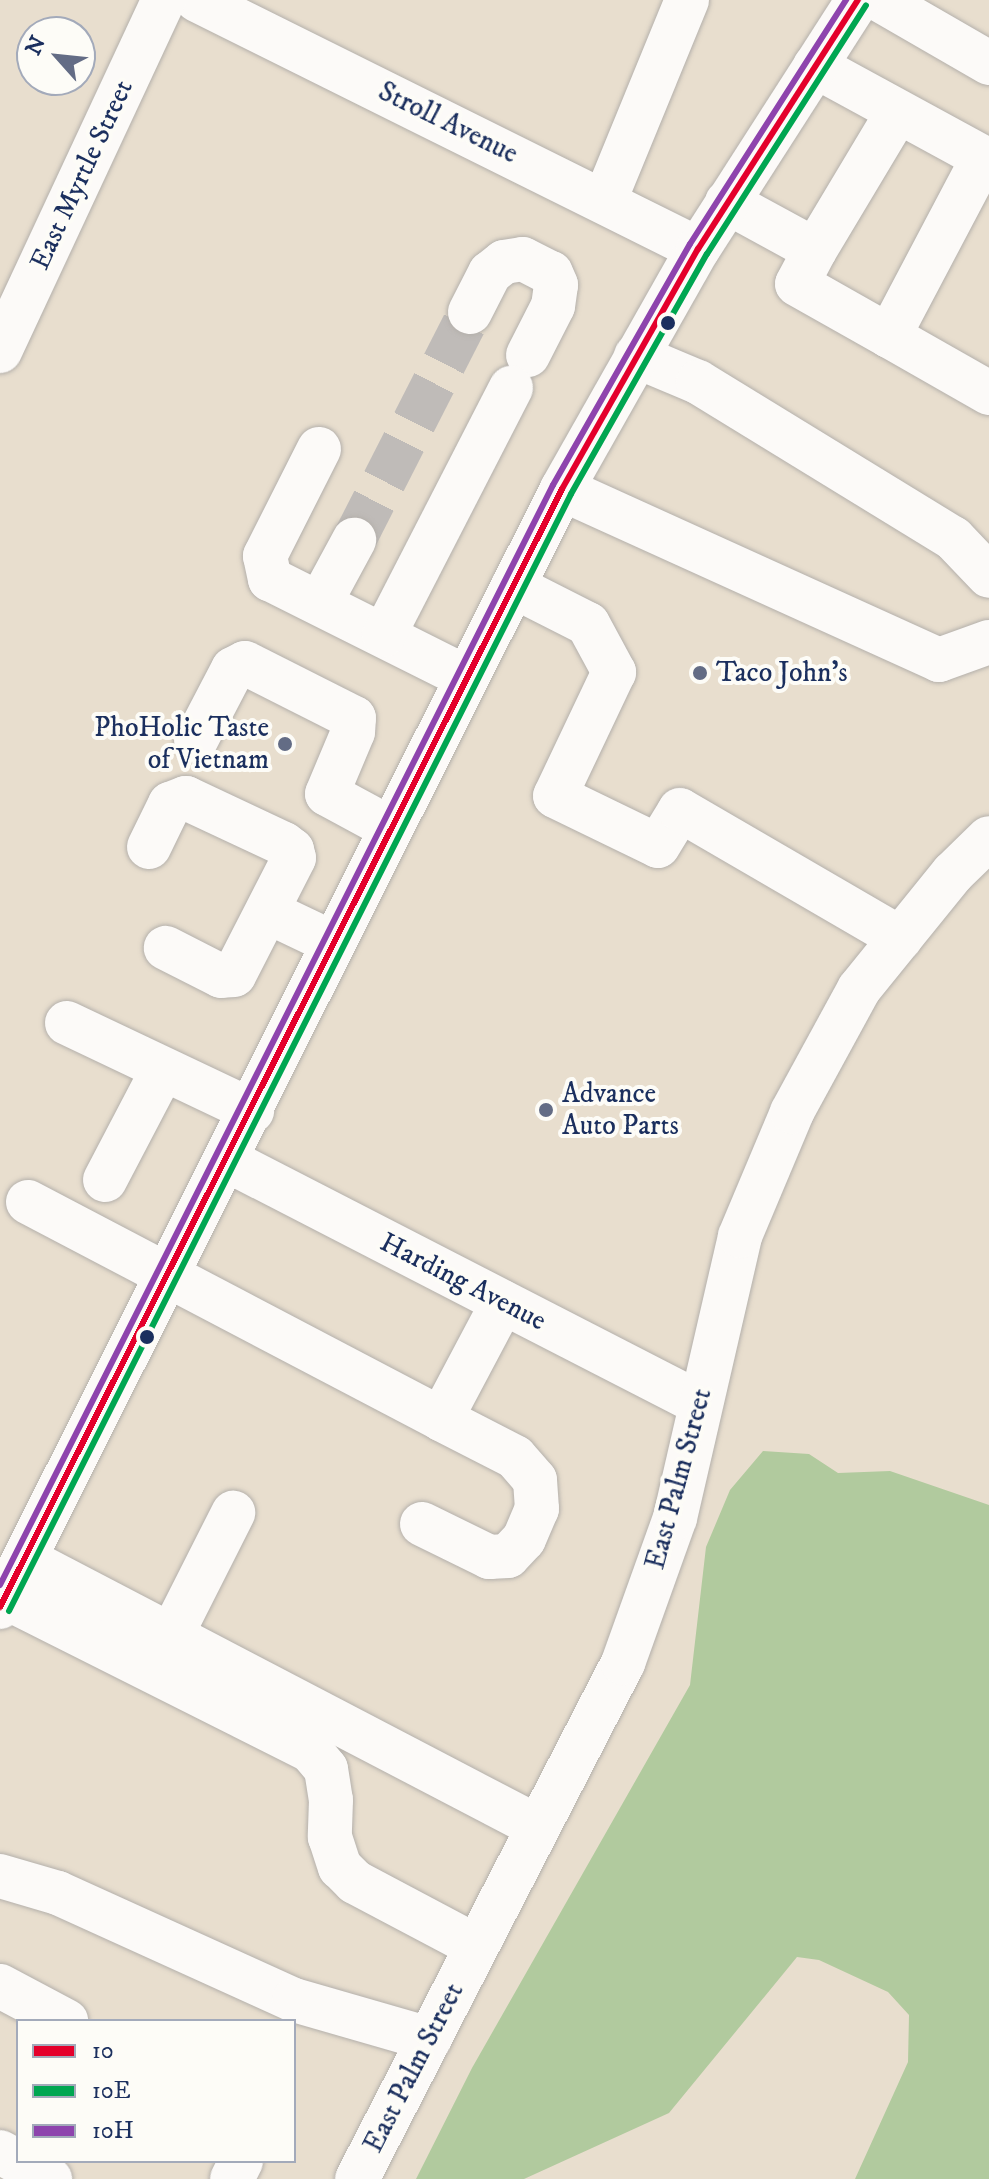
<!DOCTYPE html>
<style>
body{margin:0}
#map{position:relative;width:989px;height:2179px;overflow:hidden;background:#e8dece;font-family:"IM FELL DW Pica",serif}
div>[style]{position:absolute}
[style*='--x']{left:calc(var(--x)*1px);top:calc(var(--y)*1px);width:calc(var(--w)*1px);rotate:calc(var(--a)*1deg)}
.forest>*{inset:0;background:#b1ca9e}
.minor-tunnel>*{height:44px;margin-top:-22px;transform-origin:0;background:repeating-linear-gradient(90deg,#bfbbb8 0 44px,transparent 0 66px)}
.roads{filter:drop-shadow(0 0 2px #b4b0ab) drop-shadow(0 0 2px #b4b0ab)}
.minor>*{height:44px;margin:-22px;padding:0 22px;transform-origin:22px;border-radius:22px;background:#fcfaf8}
.highway>*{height:44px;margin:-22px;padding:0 22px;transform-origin:22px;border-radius:22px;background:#fcfaf8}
.bus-1>*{height:6px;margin:-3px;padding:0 3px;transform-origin:3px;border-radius:3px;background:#e4002b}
.bus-2>*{height:6px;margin:-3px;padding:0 3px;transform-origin:3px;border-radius:3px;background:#00a651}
.bus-3>*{height:6px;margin:-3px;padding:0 3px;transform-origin:3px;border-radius:3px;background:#8e44ad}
.dots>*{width:22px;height:22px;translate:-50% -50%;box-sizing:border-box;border:4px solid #fdfcf7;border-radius:50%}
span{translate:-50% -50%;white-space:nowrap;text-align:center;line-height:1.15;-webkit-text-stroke:8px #fdfcf7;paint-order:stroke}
.street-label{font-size:28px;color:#1b2f5e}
.poi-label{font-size:28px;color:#1b2f5e}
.left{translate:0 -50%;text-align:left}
.right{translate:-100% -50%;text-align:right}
.legend{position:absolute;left:16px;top:2019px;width:280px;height:144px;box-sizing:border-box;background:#fdfcf7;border:2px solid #a3aaba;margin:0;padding:10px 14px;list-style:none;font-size:24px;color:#1b2f5e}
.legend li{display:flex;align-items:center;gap:16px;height:40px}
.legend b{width:40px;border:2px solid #a3aaba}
.north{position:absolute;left:16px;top:16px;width:80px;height:80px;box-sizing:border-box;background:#fdfcf7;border:2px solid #a3aaba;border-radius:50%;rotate:297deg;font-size:22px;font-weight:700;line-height:32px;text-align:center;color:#1b2f5e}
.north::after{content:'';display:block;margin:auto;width:28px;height:36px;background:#636c85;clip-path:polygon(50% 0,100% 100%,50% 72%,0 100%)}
</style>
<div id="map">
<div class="forest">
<div style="clip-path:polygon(763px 1451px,809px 1454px,838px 1473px,890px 1471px,989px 1505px,989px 2179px,855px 2179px,908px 2062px,909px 2015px,888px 1992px,819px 1960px,797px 1957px,669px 2113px,524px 2179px,416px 2179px,472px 2068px,690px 1685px,706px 1547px,730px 1490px)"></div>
</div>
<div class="minor-tunnel">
<div style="--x:354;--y:540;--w:256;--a:-63"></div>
</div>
<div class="roads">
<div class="minor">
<div style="--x:197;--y:0;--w:559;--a:26.43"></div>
<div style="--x:880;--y:0;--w:126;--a:30"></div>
<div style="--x:815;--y:66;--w:198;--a:28.6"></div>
<div style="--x:605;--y:200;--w:216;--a:-67.7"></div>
<div style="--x:727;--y:202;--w:100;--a:28.6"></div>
<div style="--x:815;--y:250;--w:38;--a:118"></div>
<div style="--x:797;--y:284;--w:106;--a:29.5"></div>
<div style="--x:889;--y:336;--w:201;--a:-62.2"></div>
<div style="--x:815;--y:250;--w:160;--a:-59.1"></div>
<div style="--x:470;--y:312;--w:44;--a:-62.9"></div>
<div style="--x:490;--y:273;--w:18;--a:-38"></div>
<div style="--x:504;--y:262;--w:19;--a:-9"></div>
<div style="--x:523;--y:259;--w:31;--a:27"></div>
<div style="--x:551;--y:273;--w:13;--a:67"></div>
<div style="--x:556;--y:285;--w:21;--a:98"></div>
<div style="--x:553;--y:306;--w:55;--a:117"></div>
<div style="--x:889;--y:336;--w:115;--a:29.7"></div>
<div style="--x:0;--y:351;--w:387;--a:-65"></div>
<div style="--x:636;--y:356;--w:67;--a:22.8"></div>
<div style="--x:698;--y:382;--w:299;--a:31.5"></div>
<div style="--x:953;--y:538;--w:52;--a:46.5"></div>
<div style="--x:319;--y:449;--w:120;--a:116.8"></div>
<div style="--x:265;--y:556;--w:24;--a:78"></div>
<div style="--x:270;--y:579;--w:219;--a:26.6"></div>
<div style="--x:562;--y:489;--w:414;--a:24.4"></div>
<div style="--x:939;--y:660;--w:53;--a:-19.8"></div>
<div style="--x:513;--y:586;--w:84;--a:26.9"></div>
<div style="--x:588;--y:624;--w:55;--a:61.6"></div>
<div style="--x:614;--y:672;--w:137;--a:115.4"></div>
<div style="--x:555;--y:796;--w:114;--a:25.9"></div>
<div style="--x:658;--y:846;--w:42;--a:-58.6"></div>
<div style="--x:680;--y:810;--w:255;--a:30.2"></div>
<div style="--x:320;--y:603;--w:72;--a:-61.6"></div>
<div style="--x:384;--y:635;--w:278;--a:-62.8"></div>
<div style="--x:196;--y:740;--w:80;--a:-62.5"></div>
<div style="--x:233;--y:669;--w:13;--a:-27"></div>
<div style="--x:245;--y:663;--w:122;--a:26.8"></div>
<div style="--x:354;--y:718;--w:14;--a:94"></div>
<div style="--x:353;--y:732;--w:67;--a:112.8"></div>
<div style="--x:327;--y:794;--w:72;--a:28.4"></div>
<div style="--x:149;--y:847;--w:48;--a:-64"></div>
<div style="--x:170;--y:804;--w:17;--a:-21"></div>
<div style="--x:186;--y:798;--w:108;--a:25.1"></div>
<div style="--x:284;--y:844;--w:10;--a:37"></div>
<div style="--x:292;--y:850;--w:8;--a:76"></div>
<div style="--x:294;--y:858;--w:131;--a:117.1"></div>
<div style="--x:234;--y:975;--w:13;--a:176"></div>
<div style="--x:221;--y:976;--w:62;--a:-153"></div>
<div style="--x:268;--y:912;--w:72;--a:25.5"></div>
<div style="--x:67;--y:1023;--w:205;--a:25.4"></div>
<div style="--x:227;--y:1160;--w:531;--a:27.24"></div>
<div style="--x:105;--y:1180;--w:125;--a:-62.4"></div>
<div style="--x:28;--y:1202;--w:467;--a:27.7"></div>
<div style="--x:441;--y:1419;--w:132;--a:-62.1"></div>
<div style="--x:422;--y:1524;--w:75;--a:26.2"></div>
<div style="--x:489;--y:1557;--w:19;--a:-3"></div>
<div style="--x:508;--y:1556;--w:23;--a:-47"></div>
<div style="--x:524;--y:1539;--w:33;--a:-67"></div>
<div style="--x:537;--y:1509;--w:29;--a:-94"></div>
<div style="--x:535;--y:1480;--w:30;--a:-131"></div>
<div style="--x:515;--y:1457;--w:83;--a:-152.8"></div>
<div style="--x:25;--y:1559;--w:579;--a:27.58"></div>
<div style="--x:5;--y:1597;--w:343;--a:26.7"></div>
<div style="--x:311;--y:1751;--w:23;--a:50"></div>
<div style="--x:326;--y:1769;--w:31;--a:81"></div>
<div style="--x:331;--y:1800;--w:37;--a:92"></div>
<div style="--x:330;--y:1837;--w:32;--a:72"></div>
<div style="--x:340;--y:1867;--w:21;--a:45"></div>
<div style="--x:355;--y:1882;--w:137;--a:27.9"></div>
<div style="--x:172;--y:1634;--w:136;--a:-63.2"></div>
<div style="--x:0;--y:1876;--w:60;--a:16.3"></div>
<div style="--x:58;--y:1893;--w:259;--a:24.4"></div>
<div style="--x:294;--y:2000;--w:141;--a:16.1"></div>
<div style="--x:0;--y:1986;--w:75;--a:27.9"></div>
<div style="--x:0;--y:2152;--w:57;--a:28.4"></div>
<div style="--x:232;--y:2179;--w:20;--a:-63"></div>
<div style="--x:357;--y:2179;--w:581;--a:-62.73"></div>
<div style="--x:623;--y:1663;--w:154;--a:-70.3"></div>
<div style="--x:675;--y:1518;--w:289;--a:-77"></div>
<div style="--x:740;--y:1236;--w:134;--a:-67.2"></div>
<div style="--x:792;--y:1112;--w:140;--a:-61.4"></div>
<div style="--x:859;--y:989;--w:149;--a:-51"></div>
<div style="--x:953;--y:873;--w:50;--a:-44.2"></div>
</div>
<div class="highway">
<div style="--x:0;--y:1607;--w:1251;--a:-63.31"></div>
<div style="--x:562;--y:489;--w:276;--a:-60.5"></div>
<div style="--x:698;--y:249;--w:296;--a:-57.3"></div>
</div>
</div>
<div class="bus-1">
<div style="--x:0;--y:1607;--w:1251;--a:-63.31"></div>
<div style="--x:562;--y:489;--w:276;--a:-60.5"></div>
<div style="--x:698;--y:249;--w:296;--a:-57.3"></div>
</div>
<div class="bus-2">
<div style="--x:9;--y:1611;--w:1250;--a:-63.29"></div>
<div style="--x:571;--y:494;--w:276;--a:-60.5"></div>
<div style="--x:707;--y:254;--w:295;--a:-57.4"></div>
</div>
<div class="bus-3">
<div style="--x:0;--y:1585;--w:1231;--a:-63.31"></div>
<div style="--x:553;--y:485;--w:277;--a:-60.4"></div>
<div style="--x:690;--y:244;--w:290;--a:-57.4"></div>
</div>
<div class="dots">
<div style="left:668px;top:323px;background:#1b2f5e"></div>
<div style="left:700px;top:673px;background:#636c85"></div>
<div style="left:285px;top:744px;background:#636c85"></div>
<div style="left:546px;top:1110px;background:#636c85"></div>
<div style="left:147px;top:1337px;background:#1b2f5e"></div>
</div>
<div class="street-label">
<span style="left:448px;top:123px;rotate:26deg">Stroll Avenue</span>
<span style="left:82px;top:175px;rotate:-65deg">East Myrtle Street</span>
<span style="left:463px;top:1282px;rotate:27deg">Harding Avenue</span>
<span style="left:679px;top:1479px;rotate:-75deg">East Palm Street</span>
<span style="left:414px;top:2068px;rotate:-63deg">East Palm Street</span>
</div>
<div class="poi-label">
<span class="left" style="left:716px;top:673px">Taco John's</span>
<span class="right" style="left:269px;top:744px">PhoHolic Taste<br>of Vietnam</span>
<span class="left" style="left:562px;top:1110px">Advance<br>Auto Parts</span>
</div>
<ul class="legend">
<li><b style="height:10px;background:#e4002b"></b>10</li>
<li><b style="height:10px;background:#00a651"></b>10E</li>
<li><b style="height:10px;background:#8e44ad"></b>10H</li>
</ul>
<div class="north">N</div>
</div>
